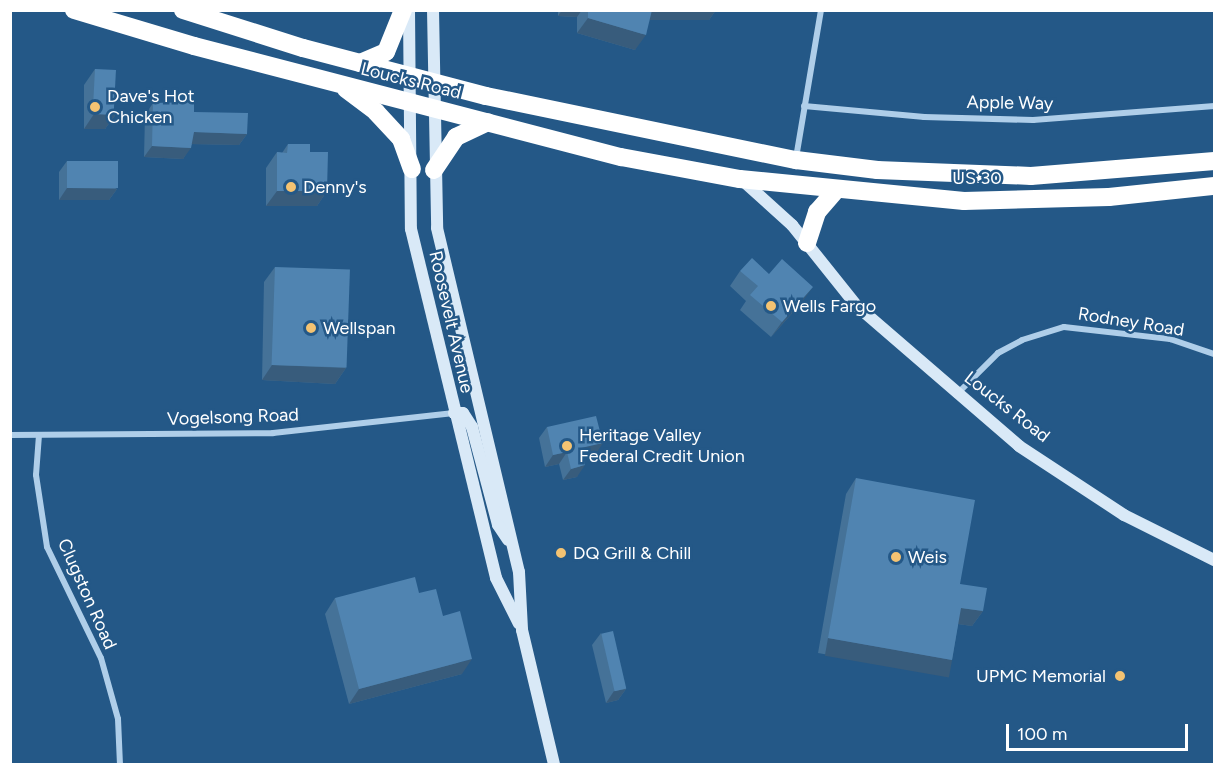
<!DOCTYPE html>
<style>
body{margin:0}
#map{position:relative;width:1225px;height:775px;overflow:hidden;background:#245887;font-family:Figtree,sans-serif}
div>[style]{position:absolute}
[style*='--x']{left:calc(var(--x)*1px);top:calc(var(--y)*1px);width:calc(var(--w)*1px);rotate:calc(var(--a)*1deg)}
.street>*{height:6px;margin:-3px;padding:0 3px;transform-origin:3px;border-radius:3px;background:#afcee9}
.secondary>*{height:12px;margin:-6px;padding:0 6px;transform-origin:6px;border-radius:6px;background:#d9e9f7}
.highway>*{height:18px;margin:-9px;padding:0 9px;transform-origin:9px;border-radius:9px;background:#fff}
.wall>*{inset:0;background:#457298}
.shaded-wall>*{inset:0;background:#385c7c;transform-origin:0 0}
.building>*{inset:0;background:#5084b1;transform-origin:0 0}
.dots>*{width:16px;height:16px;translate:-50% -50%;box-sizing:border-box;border:3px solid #245887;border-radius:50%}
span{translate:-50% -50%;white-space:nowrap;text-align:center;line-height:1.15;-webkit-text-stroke:5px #245887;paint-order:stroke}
.street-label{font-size:18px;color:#fff}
.poi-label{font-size:18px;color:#fff}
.left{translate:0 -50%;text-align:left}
.right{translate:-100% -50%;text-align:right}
.frame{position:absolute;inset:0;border:12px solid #fff;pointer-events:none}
.scale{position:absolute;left:1006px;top:724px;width:182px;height:27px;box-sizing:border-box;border:3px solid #fff;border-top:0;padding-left:8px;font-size:18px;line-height:21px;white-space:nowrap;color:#fff;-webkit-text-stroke:4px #245887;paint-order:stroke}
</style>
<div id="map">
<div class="street">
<div style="--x:804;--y:106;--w:121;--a:5.2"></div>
<div style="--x:924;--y:117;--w:109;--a:1.6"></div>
<div style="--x:1033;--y:120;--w:182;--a:-4.4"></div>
<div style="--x:796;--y:158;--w:150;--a:-80.4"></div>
<div style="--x:956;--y:395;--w:59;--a:-45"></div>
<div style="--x:998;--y:353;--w:27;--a:-28"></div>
<div style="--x:1022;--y:340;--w:44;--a:-17.2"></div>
<div style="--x:1064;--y:327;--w:107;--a:6.5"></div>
<div style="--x:1170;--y:339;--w:46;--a:18.8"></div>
<div style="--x:10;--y:435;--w:263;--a:-0.4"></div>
<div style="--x:273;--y:433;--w:182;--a:-6.3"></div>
<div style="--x:39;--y:435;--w:40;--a:94.3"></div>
<div style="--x:36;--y:475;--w:73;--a:81.3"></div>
<div style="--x:47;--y:547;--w:123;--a:64.1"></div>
<div style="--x:101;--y:658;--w:63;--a:74.4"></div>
<div style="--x:118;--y:719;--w:45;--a:87.5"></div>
</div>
<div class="secondary">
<div style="--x:409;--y:10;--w:219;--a:89.5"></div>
<div style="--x:411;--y:229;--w:359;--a:76.3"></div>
<div style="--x:496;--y:578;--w:51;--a:63.4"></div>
<div style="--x:433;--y:10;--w:218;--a:88.9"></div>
<div style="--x:437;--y:228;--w:354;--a:76.6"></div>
<div style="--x:519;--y:572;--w:58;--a:87"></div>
<div style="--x:522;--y:630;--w:138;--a:76.6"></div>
<div style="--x:741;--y:179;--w:69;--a:42"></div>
<div style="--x:792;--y:225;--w:104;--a:51.3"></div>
<div style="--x:857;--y:306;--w:214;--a:40.8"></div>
<div style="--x:1019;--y:446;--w:126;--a:33.3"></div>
<div style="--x:1124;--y:515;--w:101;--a:26.6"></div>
<div style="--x:454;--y:413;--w:9;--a:0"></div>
<div style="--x:463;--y:413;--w:17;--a:57"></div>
<div style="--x:472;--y:427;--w:101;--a:75.1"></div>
<div style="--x:498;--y:525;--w:18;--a:56"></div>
</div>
<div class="highway">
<div style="--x:74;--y:10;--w:125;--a:16.7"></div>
<div style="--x:194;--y:46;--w:441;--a:14.6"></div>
<div style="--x:621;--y:157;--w:121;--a:10.5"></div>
<div style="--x:740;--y:179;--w:225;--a:5.6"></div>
<div style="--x:964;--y:201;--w:145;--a:-1.6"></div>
<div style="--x:1109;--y:197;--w:106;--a:-6"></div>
<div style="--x:183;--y:10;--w:126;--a:17.6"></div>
<div style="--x:303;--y:48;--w:189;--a:14.7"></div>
<div style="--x:486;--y:96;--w:317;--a:11.7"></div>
<div style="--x:796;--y:160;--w:82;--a:7"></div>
<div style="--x:877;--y:170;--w:154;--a:2.2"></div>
<div style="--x:1031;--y:176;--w:184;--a:-4.7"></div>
<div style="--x:360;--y:63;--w:28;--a:-23"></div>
<div style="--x:386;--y:52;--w:45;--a:-68"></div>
<div style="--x:346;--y:89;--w:38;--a:37"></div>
<div style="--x:376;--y:112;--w:37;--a:47"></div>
<div style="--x:401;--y:139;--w:32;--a:70"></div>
<div style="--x:434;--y:170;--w:40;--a:-56"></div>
<div style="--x:456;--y:137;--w:35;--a:-25"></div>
<div style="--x:807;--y:243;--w:33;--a:-72"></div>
<div style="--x:817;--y:212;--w:28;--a:-49"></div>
</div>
<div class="wall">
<div style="clip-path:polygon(558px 10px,716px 10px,709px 20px,649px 20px,635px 50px,577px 33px,577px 17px,558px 16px)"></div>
<div style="clip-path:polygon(95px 69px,116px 114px,105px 129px,84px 129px,84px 85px)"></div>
<div style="clip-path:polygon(153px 103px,194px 112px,247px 134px,239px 145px,192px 144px,183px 159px,144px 157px,145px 115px)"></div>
<div style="clip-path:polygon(288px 144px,310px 152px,327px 191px,317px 206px,266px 206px,266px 168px,277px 152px,282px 153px)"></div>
<div style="clip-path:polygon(67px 161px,117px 189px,109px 200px,59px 200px,59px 172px)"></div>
<div style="clip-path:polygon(275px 267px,346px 368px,335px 384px,262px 380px,264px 282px)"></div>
<div style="clip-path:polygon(740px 271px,802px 302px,771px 337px,740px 310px,746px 301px,730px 286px)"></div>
<div style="clip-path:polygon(547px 427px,595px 455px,583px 457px,577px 477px,563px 480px,559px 464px,545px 467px,539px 438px)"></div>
<div style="clip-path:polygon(856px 478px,960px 584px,983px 611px,972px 626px,958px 624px,952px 660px,941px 675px,818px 653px,846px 494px)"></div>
<div style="clip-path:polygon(419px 593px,443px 616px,462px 674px,349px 704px,325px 614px,335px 598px)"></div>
<div style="clip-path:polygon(601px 633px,626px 689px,618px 700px,606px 703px,592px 645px)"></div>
</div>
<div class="shaded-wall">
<div style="clip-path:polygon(562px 10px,582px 10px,577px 17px,558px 16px)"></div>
<div style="clip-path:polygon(649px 10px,716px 10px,709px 20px,642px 20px)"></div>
<div style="clip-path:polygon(588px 18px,646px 35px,635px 50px,577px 33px)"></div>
<div style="clip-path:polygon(94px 114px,116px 114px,105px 129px,84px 129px)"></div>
<div style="clip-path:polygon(194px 132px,247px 134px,239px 145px,186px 144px)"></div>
<div style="clip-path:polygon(152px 146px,191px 148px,183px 159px,144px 157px)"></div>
<div style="clip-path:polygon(67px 188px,117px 189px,109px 200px,59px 200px)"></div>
<div style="clip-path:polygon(277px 191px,327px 191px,317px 206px,266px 206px)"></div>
<div style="clip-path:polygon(813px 287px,802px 302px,771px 337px,782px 322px)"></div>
<div style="clip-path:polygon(272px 365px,346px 368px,335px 384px,262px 380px)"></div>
<div style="clip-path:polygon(603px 443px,595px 455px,573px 460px,581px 448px)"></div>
<div style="clip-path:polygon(567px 452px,559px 464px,545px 467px,553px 455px)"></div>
<div style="clip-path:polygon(585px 465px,577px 477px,563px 480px,571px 469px)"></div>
<div style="clip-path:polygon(961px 608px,983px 611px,972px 626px,950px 623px)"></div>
<div style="left:828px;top:638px;width:126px;height:18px;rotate:10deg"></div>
<div style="clip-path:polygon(472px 659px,462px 674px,349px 704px,359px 689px)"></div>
<div style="clip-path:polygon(626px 689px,618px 700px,606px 703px,614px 691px)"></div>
</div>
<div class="building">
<div style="clip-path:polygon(588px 10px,652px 10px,646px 35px,588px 18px)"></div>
<div style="left:95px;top:69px;width:21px;height:45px;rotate:3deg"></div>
<div style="clip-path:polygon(194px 102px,194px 112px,248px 113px,247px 134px,194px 132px,191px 148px,152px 146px,153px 103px)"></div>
<div style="clip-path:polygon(288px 144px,310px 144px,310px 152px,328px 152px,327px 191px,277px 191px,277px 152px,287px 153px)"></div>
<div style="left:67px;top:161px;width:51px;height:27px"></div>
<div style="clip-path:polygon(752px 258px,769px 274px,782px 259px,813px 287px,782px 322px,750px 295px,758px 286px,740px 271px)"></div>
<div style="left:275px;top:267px;width:75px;height:98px;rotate:2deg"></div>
<div style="clip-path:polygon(596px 416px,603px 443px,581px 448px,585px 465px,571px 469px,567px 452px,553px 455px,547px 427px)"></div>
<div style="clip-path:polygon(856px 478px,975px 500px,960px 584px,987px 588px,983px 611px,961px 608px,952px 660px,828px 638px)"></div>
<div style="clip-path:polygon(415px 577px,419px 593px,436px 589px,443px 616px,460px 611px,472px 659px,359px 689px,335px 598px)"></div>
<div style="left:613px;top:631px;width:59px;height:12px;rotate:77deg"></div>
</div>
<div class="dots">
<div style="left:95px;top:107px;background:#f4c372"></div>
<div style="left:291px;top:187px;background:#f4c372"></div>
<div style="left:771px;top:306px;background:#f4c372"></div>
<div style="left:311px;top:328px;background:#f4c372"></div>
<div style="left:567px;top:446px;background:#f4c372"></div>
<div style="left:561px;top:553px;background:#f4c372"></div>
<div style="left:896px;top:557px;background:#f4c372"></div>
<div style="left:1120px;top:676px;background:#f4c372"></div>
</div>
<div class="street-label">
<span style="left:411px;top:81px;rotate:14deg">Loucks Road</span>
<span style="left:1010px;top:103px;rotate:1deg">Apple Way</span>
<span style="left:977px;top:178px">US 30</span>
<span style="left:451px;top:322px;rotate:77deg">Roosevelt Avenue</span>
<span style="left:1131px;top:322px;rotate:9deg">Rodney Road</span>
<span style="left:1007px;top:407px;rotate:38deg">Loucks Road</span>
<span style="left:233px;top:417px;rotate:-2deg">Vogelsong Road</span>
<span style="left:87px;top:594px;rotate:66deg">Clugston Road</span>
</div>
<div class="poi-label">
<span class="left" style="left:107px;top:107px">Dave's Hot<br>Chicken</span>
<span class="left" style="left:303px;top:187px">Denny's</span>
<span class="left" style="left:783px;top:306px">Wells Fargo</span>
<span class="left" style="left:323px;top:328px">Wellspan</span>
<span class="left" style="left:579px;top:446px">Heritage Valley<br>Federal Credit Union</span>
<span class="left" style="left:573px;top:553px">DQ Grill &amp; Chill</span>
<span class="left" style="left:908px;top:557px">Weis</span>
<span class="right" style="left:1106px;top:676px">UPMC Memorial</span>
</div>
<div class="frame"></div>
<div class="scale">100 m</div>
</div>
